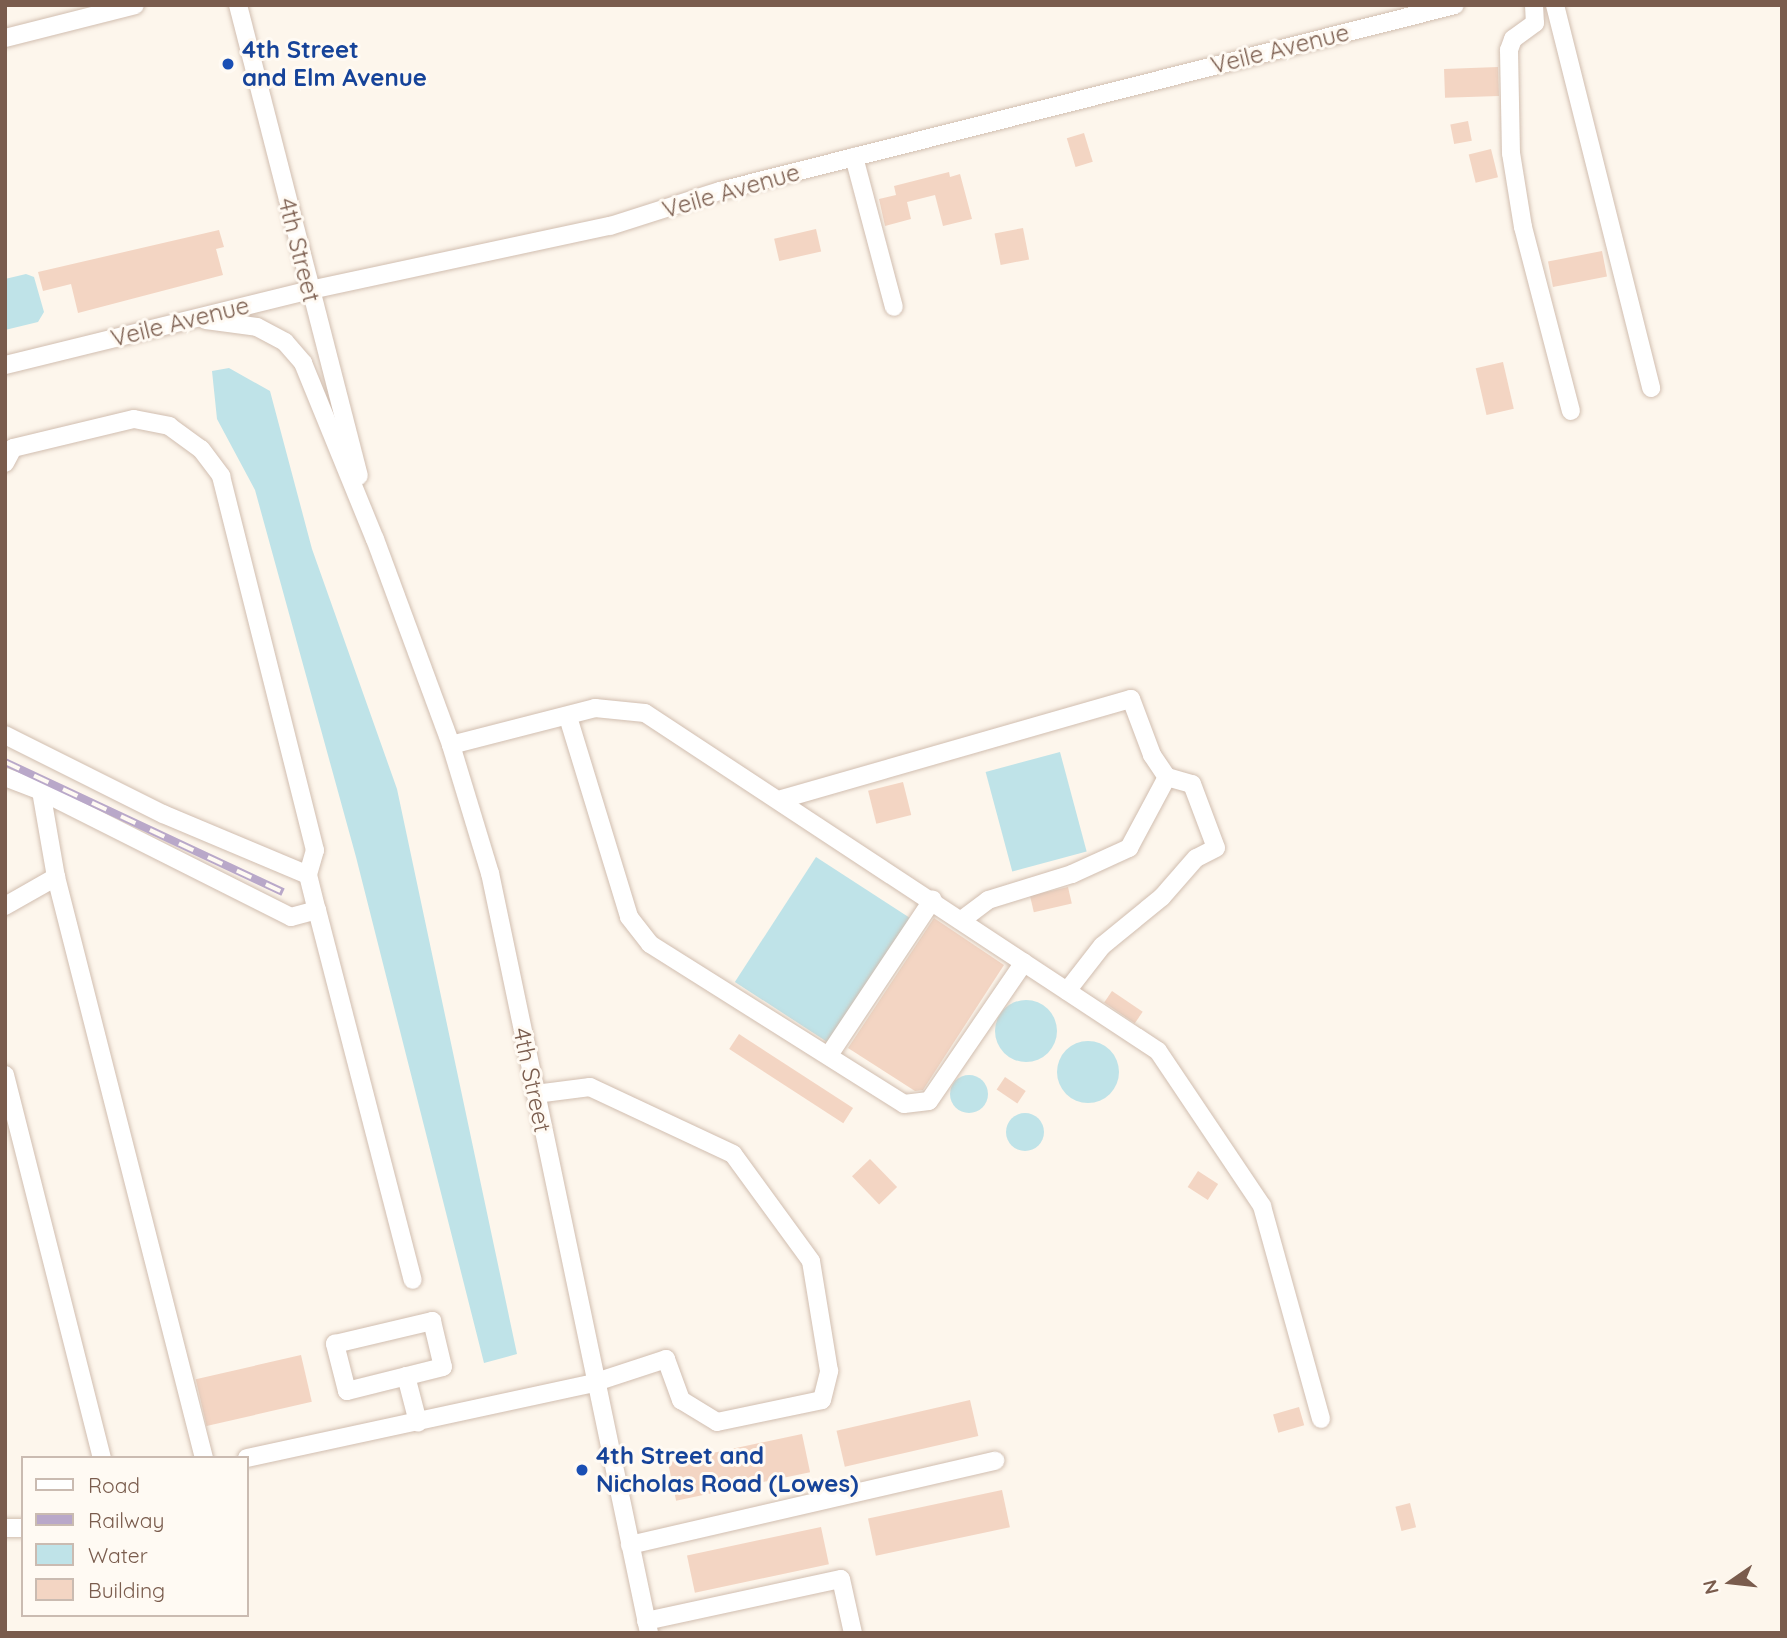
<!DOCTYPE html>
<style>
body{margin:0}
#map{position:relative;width:1787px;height:1638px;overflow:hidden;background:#fdf6ec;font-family:Quicksand,sans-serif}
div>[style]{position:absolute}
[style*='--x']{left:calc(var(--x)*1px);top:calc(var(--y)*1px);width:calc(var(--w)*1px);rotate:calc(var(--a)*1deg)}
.water>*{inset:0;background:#bfe3e8;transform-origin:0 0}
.round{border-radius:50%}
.building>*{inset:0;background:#f3d5c3;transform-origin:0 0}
.roads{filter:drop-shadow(0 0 2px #d1beb0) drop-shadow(0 0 2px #d1beb0)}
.minor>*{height:18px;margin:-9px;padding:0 9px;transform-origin:9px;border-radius:9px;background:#fff}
.rail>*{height:8px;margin-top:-4px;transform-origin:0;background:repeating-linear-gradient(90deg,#fffaf3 0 16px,#b9a8c9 0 32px);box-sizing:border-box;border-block:2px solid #b9a8c9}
.dots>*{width:19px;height:19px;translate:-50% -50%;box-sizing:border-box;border:4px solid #fffaf3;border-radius:50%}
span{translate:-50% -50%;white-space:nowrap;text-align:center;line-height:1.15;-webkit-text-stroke:6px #fffaf3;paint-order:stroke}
.street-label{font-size:24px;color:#7a5c4d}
.transit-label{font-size:24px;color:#164399;font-weight:700}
.left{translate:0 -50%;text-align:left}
.frame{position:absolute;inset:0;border:7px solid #7a5c4d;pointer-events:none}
.legend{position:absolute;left:21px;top:1456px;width:228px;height:161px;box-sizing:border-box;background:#fffaf3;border:2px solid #cabbb1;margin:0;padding:9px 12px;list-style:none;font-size:21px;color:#7a5c4d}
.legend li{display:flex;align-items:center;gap:14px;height:35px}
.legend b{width:35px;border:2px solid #cabbb1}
.north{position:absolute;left:1696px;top:1547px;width:70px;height:70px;-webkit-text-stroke:5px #fffaf3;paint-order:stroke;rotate:256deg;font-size:19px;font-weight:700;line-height:28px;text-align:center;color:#7a5c4d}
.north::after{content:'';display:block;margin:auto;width:24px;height:32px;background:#7a5c4d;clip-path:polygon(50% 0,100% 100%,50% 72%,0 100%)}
</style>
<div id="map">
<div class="water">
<div style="clip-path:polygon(26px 274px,34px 277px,44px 312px,38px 322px,5px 330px,5px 279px)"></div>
<div style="clip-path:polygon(229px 368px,270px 391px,312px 549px,397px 789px,517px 1354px,484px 1363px,356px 857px,255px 490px,217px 419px,212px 371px)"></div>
<div style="left:1060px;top:752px;width:103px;height:77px;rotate:75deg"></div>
<div style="left:816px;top:857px;width:113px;height:149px;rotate:33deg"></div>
<div class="round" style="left:995px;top:1000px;width:62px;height:62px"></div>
<div class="round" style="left:1057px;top:1041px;width:62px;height:62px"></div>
<div class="round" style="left:950px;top:1075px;width:38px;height:38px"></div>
<div class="round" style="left:1006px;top:1113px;width:38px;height:38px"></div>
</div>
<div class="building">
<div style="left:1498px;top:67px;width:29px;height:54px;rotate:88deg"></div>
<div style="left:1468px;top:121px;width:20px;height:18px;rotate:79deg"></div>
<div style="left:1084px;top:133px;width:30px;height:18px;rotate:73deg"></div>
<div style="left:1491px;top:149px;width:29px;height:23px;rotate:76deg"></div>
<div style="clip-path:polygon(949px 172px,950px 177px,960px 174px,972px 219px,943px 226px,935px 195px,907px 202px,911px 219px,885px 226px,879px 199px,896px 195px,894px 186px)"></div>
<div style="left:1023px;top:228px;width:32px;height:29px;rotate:79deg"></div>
<div style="left:816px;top:229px;width:23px;height:43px;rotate:77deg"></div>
<div style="clip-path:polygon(219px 230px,224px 247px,216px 249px,223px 275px,78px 313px,71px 284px,43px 291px,38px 272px)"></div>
<div style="left:1602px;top:251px;width:26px;height:55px;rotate:79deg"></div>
<div style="left:1503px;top:362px;width:48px;height:28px;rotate:77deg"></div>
<div style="left:903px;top:782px;width:34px;height:36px;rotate:76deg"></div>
<div style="left:1068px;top:887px;width:17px;height:39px;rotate:77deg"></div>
<div style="clip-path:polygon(934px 918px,1004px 965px,923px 1090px,915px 1091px,848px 1048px)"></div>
<div style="left:1112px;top:991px;width:37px;height:14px;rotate:34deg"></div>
<div style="left:739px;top:1034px;width:136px;height:18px;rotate:33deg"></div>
<div style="left:1005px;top:1077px;width:25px;height:15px;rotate:34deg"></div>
<div style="left:870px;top:1159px;width:39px;height:25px;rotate:46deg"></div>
<div style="left:1198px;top:1171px;width:24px;height:19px;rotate:33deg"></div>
<div style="left:301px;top:1355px;width:48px;height:108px;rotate:77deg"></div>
<div style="left:970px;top:1400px;width:37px;height:137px;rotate:77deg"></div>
<div style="left:1299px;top:1407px;width:19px;height:27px;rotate:74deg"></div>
<div style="left:802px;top:1434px;width:39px;height:137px;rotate:78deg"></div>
<div style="left:1002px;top:1490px;width:38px;height:137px;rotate:78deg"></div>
<div style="left:1410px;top:1503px;width:25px;height:15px;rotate:76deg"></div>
<div style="left:821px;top:1527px;width:38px;height:137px;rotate:78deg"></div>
</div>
<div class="roads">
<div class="minor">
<div style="--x:238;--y:5;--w:486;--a:75.6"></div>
<div style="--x:1534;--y:5;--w:18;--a:87"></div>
<div style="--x:1535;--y:23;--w:27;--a:144"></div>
<div style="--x:1513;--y:39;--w:12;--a:110"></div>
<div style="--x:1509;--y:50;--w:103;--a:88.9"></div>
<div style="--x:1511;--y:153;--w:75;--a:80.8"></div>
<div style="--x:1523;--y:227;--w:190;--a:75.4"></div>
<div style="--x:1555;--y:5;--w:395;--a:75.9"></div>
<div style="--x:5;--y:38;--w:134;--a:-14.2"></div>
<div style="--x:854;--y:157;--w:155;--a:75.1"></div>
<div style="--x:206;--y:320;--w:51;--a:7.8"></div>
<div style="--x:257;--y:327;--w:32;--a:28"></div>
<div style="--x:285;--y:342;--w:28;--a:49"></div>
<div style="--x:303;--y:363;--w:190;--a:67.8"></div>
<div style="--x:375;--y:539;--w:220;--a:69.7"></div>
<div style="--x:451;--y:745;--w:134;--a:73.1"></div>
<div style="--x:490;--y:873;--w:776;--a:78.18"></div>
<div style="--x:5;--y:365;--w:319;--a:-13.8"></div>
<div style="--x:315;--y:289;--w:302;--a:-12.1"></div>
<div style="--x:610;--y:226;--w:115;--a:-17.7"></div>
<div style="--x:720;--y:191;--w:758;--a:-14.2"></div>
<div style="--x:5;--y:463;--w:17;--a:-62"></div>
<div style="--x:13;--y:448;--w:124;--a:-13.5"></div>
<div style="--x:134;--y:419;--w:36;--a:11"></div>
<div style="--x:169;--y:426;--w:39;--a:36"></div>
<div style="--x:201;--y:449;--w:34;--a:53"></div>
<div style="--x:221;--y:476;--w:386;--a:75.9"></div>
<div style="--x:315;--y:850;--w:26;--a:106"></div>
<div style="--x:568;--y:717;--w:209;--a:73"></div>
<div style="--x:629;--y:917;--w:34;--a:52"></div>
<div style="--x:650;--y:944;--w:300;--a:32.2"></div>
<div style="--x:904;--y:1104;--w:25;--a:-7"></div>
<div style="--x:929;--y:1101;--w:168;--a:-55.6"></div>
<div style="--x:5;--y:735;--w:177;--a:26.6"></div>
<div style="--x:163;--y:814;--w:157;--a:22.8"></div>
<div style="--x:308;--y:875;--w:36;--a:76"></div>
<div style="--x:317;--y:910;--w:27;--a:165"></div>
<div style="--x:291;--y:917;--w:280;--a:-153.3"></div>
<div style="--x:41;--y:791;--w:87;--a:80.1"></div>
<div style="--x:451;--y:745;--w:149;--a:-14.4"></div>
<div style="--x:595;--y:708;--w:50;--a:5.7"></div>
<div style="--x:645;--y:713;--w:614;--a:33.38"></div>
<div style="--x:1158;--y:1051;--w:187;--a:56.1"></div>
<div style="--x:1262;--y:1206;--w:221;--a:74.5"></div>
<div style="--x:5;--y:777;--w:39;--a:21"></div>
<div style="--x:782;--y:799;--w:363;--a:-16"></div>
<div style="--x:1131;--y:699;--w:60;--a:69.4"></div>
<div style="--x:1152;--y:755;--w:27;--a:56"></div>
<div style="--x:5;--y:906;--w:59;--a:-29.6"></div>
<div style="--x:56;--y:877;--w:600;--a:75.71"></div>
<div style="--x:317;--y:910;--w:382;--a:75.5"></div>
<div style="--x:963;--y:919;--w:31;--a:-37"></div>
<div style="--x:988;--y:900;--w:88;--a:-17.2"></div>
<div style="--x:1072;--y:874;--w:63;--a:-24.5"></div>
<div style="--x:1129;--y:848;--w:81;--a:-61.8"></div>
<div style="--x:1167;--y:777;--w:26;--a:16"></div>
<div style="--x:1192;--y:784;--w:68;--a:69.4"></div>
<div style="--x:1216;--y:848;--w:22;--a:153"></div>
<div style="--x:1196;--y:858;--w:52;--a:131.1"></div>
<div style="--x:1162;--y:897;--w:77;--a:140.8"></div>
<div style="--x:1102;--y:946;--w:57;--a:127.9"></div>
<div style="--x:829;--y:1055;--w:187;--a:-56.3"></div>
<div style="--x:5;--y:1075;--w:395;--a:75.8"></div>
<div style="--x:432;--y:1321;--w:47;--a:76.6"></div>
<div style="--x:443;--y:1367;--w:99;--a:166"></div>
<div style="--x:347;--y:1391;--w:49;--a:-104.3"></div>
<div style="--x:335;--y:1344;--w:100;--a:-13.3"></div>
<div style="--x:406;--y:1376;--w:48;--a:75.4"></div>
<div style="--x:247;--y:1458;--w:354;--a:-12.2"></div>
<div style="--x:593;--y:1383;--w:77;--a:-18.2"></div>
<div style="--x:666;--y:1359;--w:44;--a:69.9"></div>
<div style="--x:681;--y:1400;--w:42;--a:31.4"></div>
<div style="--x:717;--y:1422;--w:107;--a:-11.8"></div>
<div style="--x:822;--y:1400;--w:30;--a:-76"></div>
<div style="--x:829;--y:1371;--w:111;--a:-99.3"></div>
<div style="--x:811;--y:1261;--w:132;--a:-126.1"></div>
<div style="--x:733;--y:1154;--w:158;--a:-154.9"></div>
<div style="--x:590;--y:1087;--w:55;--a:172.7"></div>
<div style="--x:5;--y:1528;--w:18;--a:0"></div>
<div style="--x:630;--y:1545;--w:375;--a:-13"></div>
<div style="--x:646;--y:1621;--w:199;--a:-12.2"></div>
<div style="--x:841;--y:1579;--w:55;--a:77.5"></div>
</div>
</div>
<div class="rail">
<div style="--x:5;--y:762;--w:307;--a:25.1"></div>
</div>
<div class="dots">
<div style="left:228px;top:64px;background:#1a4fb4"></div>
<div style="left:582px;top:1470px;background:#1a4fb4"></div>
</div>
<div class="street-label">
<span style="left:1280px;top:49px;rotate:-14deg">Veile Avenue</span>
<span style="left:731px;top:191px;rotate:-16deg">Veile Avenue</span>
<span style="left:299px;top:250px;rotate:76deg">4th Street</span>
<span style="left:180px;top:322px;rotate:-14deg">Veile Avenue</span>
<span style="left:532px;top:1080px;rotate:78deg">4th Street</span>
</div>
<div class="transit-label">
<span class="left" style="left:242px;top:64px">4th Street<br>and Elm Avenue</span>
<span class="left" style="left:596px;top:1470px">4th Street and<br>Nicholas Road (Lowes)</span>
</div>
<div class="frame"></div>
<ul class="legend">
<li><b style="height:9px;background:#fff"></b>Road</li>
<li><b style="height:9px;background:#b9a8c9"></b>Railway</li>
<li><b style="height:19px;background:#bfe3e8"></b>Water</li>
<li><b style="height:19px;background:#f3d5c3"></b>Building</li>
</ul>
<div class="north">N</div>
</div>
